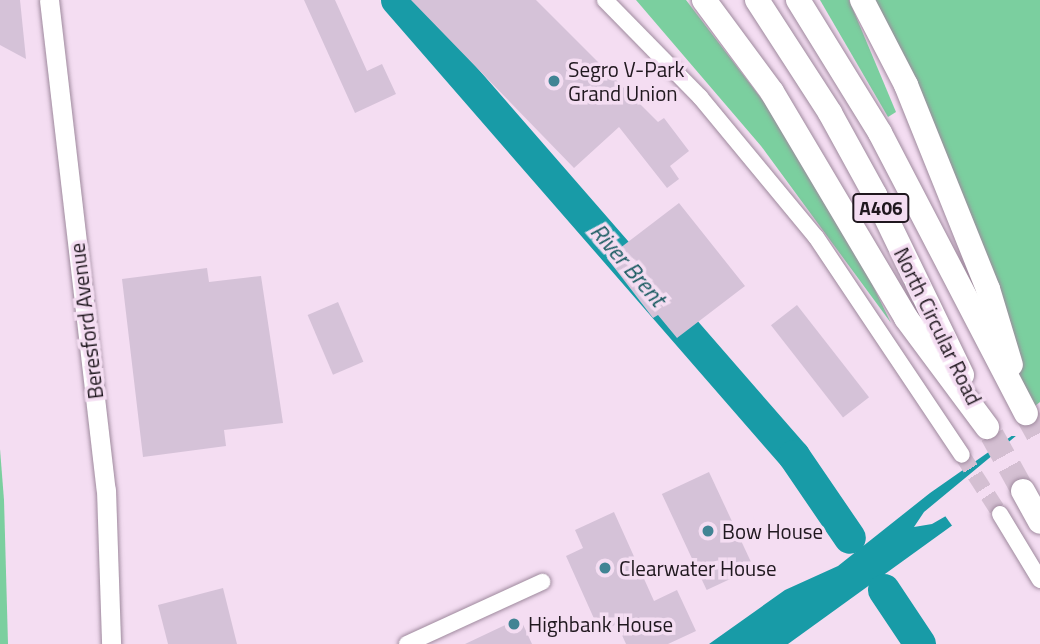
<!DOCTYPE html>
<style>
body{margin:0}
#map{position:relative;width:1040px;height:644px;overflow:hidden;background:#f4ddf2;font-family:"Titillium Web",sans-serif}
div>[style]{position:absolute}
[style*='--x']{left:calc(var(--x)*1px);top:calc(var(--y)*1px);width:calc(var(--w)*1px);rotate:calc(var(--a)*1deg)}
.green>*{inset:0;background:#7bcf9f}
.water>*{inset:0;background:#189ba7}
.pier>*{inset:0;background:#f4ddf2;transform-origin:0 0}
.river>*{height:32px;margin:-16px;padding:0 16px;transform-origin:16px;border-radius:16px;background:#189ba7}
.building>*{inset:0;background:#d5c2d8;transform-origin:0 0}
.minor-tunnel>*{height:16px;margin-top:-8px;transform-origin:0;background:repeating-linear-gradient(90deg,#d4bfd2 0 16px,transparent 0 24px)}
.trunk-tunnel>*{height:24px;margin-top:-12px;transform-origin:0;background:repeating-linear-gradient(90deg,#d4bfd2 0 24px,transparent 0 36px)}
.roads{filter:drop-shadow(0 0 2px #9e899d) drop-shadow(0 0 2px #9e899d)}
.minor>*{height:16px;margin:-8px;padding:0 8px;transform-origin:8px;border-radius:8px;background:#fff}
.tertiary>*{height:19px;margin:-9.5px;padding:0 9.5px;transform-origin:9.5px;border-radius:9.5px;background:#fff}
.trunk>*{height:24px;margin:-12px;padding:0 12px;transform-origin:12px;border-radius:12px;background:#fff}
.dots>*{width:19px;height:19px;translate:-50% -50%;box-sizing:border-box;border:4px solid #f4ddf2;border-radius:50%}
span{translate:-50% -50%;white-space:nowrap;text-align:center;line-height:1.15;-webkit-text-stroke:7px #f4ddf2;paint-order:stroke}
.shield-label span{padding:2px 5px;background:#f4ddf2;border:2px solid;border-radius:5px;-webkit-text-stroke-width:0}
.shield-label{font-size:19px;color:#20181f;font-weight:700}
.poi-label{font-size:21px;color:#20181f}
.left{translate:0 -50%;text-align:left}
.street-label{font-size:21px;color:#20181f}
.water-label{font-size:23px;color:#16585e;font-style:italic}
</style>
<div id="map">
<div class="green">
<div style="clip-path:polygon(636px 0,686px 0,786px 131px,843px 224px,891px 323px,761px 146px)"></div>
<div style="clip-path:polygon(820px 0,849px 0,896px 112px,888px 117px)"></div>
<div style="clip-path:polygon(862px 0,1040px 0,1040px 402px,1026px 413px)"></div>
<div style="clip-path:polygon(0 449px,4px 500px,8px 644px,0 644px)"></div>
</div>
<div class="water">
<div style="clip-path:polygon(1040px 416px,924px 512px,914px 527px,932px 524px,1040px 462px,788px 644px,709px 644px,785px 590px,838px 566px,930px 493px)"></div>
</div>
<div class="pier">
<div style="left:1040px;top:413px;width:23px;height:136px;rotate:90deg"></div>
<div style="clip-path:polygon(1040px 445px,1040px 467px,953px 527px,943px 513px)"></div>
</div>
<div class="river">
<div style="--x:397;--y:0;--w:605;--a:48.96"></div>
<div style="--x:794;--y:456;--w:99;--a:55.7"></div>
<div style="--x:884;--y:590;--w:65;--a:56.3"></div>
</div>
<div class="building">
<div style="clip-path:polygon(0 0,20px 0,26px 59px,0 45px)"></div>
<div style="clip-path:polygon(304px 0,335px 0,367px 71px,382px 64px,396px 94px,355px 113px)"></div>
<div style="clip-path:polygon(411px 0,536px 0,658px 122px,664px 118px,689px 151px,670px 166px,679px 179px,667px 188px,619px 127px,574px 168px)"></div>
<div style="clip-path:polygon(679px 203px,745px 286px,677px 338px,658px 315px,653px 318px,607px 258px)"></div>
<div style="clip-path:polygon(207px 268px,209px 282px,261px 276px,283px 423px,224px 430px,226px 446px,143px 457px,122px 279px)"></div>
<div style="left:338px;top:302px;width:65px;height:33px;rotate:67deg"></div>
<div style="left:797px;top:305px;width:117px;height:33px;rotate:52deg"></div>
<div style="left:709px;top:472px;width:106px;height:52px;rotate:65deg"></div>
<div style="clip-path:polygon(614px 512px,654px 601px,677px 590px,696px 631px,668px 644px,626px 644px,617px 624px,600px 632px,566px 556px,583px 548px,575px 530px)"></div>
<div style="clip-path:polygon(223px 588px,237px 644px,168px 644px,158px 605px)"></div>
<div style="clip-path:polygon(520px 618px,532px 644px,465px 644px)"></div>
</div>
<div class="minor-tunnel">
<div style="--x:962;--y:455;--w:70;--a:57.2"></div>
</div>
<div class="trunk-tunnel">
<div style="--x:1026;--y:413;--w:29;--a:61"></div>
<div style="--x:992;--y:435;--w:64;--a:61"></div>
</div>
<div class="roads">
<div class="minor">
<div style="--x:605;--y:0;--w:136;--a:45.6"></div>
<div style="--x:700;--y:97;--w:182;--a:50.4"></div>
<div style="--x:816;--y:237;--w:262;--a:56.2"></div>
<div style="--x:1000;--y:514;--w:77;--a:58.8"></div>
<div style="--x:407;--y:644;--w:149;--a:-24.7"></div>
</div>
<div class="tertiary">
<div style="--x:49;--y:0;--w:493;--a:83.4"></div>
<div style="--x:106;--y:490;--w:154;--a:88.1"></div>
</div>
<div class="trunk">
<div style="--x:704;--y:0;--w:114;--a:53.5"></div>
<div style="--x:772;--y:92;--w:263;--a:59.3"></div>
<div style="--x:906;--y:318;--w:136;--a:53.4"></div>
<div style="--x:757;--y:0;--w:135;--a:57.1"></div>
<div style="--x:830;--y:113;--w:94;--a:61.2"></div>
<div style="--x:875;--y:195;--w:200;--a:64.2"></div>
<div style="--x:798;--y:0;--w:156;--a:58.3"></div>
<div style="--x:880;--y:133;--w:316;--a:62.5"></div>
<div style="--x:862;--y:0;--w:96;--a:62.6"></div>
<div style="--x:906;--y:85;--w:220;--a:68.1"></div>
<div style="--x:988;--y:289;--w:79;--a:73.2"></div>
<div style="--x:1023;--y:491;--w:35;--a:61"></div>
</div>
</div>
<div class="dots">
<div style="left:554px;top:81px;background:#418494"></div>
<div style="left:708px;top:531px;background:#418494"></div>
<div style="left:605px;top:568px;background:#418494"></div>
<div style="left:514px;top:624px;background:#418494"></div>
</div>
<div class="shield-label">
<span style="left:881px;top:208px">A406</span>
</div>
<div class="poi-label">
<span class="left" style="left:568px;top:81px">Segro V-Park<br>Grand Union</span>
<span class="left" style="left:722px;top:531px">Bow House</span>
<span class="left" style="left:619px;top:568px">Clearwater House</span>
<span class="left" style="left:528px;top:624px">Highbank House</span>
</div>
<div class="street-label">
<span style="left:86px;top:321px;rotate:-97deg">Beresford Avenue</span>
<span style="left:938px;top:326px;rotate:64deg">North Circular Road</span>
</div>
<div class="water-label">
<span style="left:628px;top:265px;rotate:49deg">River Brent</span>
</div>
</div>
